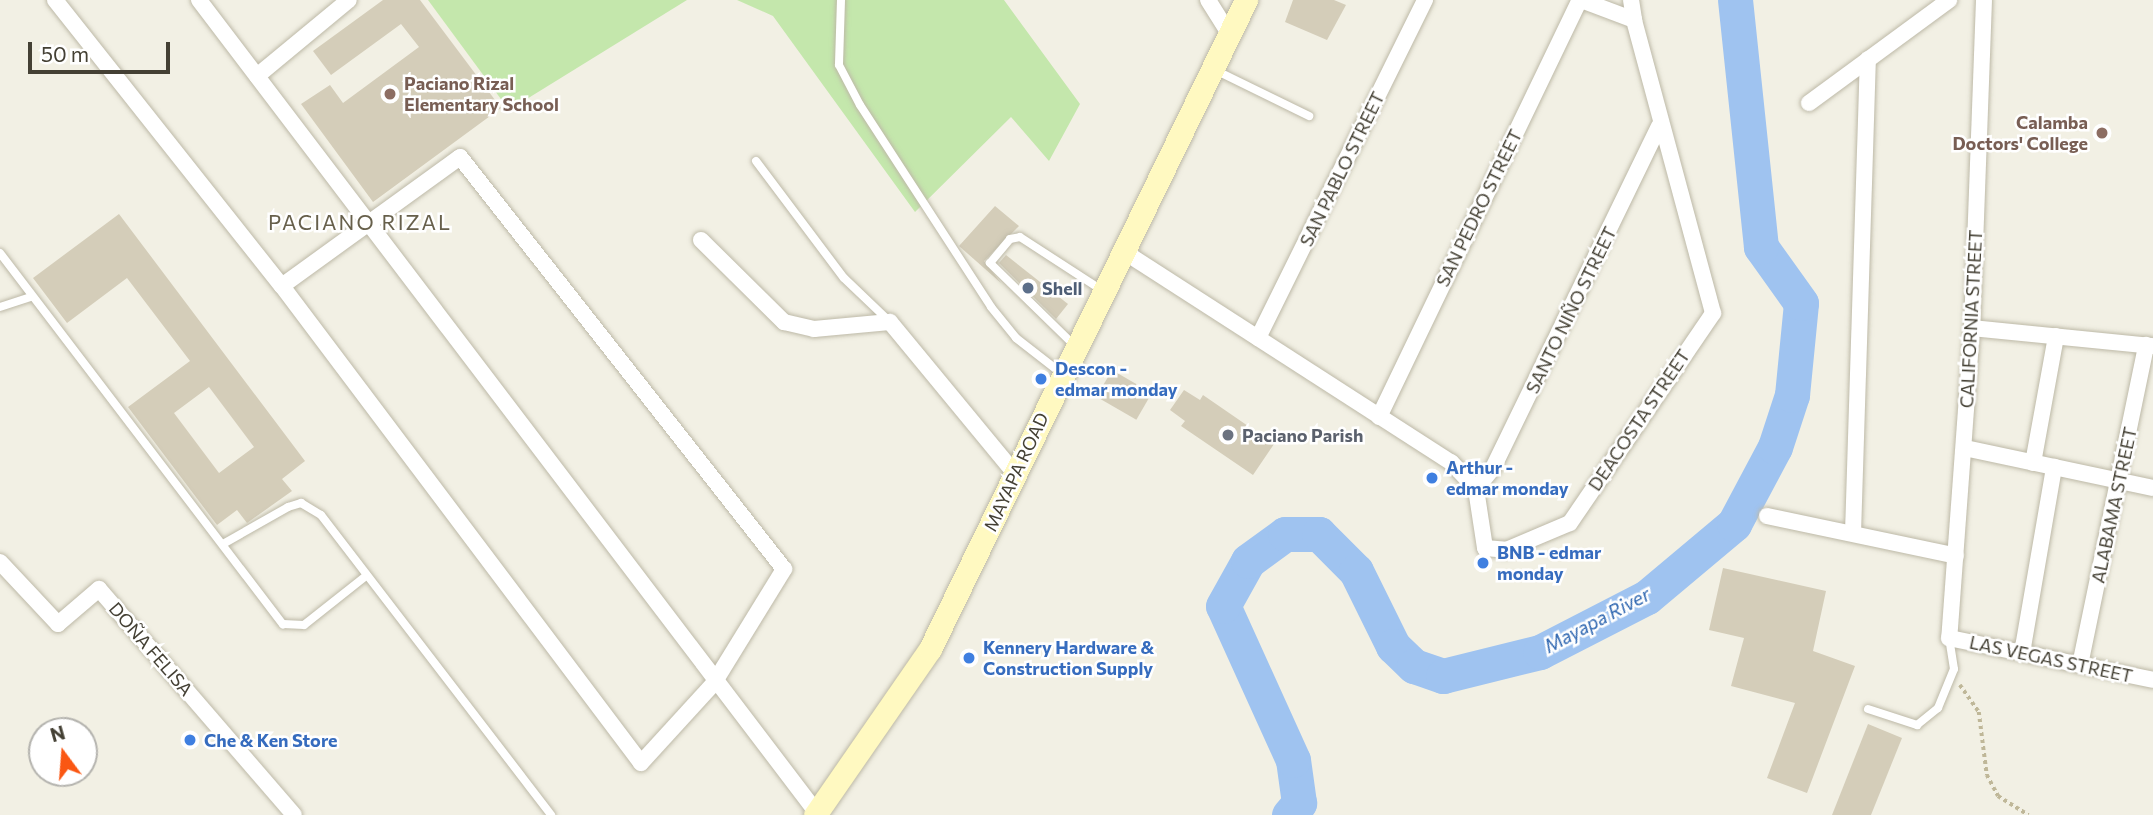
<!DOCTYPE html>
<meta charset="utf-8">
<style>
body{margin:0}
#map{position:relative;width:2153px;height:815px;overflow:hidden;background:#f2f0e4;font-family:Commissioner,sans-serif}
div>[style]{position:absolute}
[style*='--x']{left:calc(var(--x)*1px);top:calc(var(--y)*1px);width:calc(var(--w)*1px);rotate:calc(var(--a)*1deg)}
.green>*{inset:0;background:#c4e7ac}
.river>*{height:35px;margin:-17.5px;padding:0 17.5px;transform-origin:17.5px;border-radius:17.5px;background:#9fc3f0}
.building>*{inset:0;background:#d4cdb9;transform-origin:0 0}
.path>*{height:3.5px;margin-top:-1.75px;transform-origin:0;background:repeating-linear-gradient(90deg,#bfb798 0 3.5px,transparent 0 7px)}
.roads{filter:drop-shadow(0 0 2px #bdb9a7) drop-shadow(0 0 2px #bdb9a7)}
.lane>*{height:8px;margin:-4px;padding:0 4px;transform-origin:4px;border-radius:4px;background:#fff}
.street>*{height:16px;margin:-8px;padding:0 8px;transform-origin:8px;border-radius:8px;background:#fff}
.secondary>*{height:23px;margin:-11.5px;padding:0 11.5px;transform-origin:11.5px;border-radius:11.5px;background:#fff9c1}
.dots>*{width:19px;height:19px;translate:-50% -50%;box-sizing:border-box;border:4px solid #fff;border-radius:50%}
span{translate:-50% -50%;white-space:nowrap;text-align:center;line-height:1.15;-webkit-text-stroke:5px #fff;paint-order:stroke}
.education-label{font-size:18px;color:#785e54;font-weight:700}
.left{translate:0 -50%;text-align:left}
.right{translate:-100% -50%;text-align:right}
.street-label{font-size:18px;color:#444034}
.service-label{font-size:18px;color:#4e5e75;font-weight:700}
.shop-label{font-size:18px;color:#366cbe;font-weight:700}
.worship-label{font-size:18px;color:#5b616d;font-weight:700}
.water-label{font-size:19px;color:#2e66b0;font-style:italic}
.quarter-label{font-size:21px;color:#67604b;letter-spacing:2px}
.north{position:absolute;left:28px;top:717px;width:70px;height:70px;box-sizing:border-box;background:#fff;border:2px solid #b4b3ae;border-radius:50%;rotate:344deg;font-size:19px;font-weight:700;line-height:28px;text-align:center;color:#444034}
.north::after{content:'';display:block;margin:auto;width:24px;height:32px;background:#fa5713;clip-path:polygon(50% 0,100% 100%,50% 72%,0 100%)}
.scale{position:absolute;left:28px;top:42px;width:142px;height:32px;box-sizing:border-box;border:4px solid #444034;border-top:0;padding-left:9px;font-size:21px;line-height:24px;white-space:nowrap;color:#444034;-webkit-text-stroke:5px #fff;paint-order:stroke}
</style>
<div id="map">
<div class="green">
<div style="clip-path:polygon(428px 0,687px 0,509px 110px)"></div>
<div style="clip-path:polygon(737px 0,1004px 0,1080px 104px,1049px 161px,1011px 117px,915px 212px,773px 16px)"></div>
</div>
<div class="river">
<div style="--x:1289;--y:815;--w:16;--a:-50"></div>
<div style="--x:1299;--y:803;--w:43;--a:-97.9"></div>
<div style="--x:1293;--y:760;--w:169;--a:-114.4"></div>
<div style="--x:1223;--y:606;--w:51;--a:-60.9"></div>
<div style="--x:1248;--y:561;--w:46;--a:-36.1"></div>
<div style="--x:1285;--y:534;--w:34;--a:0"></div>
<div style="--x:1319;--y:534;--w:52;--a:45"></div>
<div style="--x:1356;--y:571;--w:84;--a:63.7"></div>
<div style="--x:1393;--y:646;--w:29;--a:44"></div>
<div style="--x:1414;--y:666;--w:31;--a:19"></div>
<div style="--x:1443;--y:676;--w:100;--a:-13.9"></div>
<div style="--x:1540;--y:652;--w:120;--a:-27.2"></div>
<div style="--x:1647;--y:597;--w:114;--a:-40"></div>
<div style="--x:1734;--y:524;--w:87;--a:-62"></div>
<div style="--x:1775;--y:447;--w:55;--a:-71.9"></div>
<div style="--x:1792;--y:395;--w:92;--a:-84.4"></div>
<div style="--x:1801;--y:303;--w:69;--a:-125.5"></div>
<div style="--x:1761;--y:247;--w:248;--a:-96"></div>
</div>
<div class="building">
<div style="clip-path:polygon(383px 0,420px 0,501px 108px,373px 202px,301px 104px,330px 85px,343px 103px,419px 47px,401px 24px,331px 75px,313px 51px)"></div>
<div style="clip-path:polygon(1293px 0,1334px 0,1346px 5px,1327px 40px,1285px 22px)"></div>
<div style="clip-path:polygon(995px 206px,1019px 226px,984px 261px,1001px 283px,959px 246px)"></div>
<div style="clip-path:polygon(evenodd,119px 214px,305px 461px,282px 479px,292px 491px,247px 523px,237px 510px,217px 525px,128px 407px,190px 361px,127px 278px,67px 323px,33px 278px,119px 214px,209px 387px,254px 447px,219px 473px,174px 413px,209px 387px)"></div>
<div style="clip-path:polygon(1006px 255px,1068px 304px,1056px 319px,999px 263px)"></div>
<div style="left:1112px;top:370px;width:46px;height:31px;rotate:30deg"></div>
<div style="clip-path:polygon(1184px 390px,1200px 400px,1203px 395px,1274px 444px,1253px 475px,1181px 426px,1185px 421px,1170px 410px)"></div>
<div style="clip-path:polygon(1723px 568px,1826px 591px,1813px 651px,1855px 666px,1807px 793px,1767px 778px,1795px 703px,1731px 686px,1744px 638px,1709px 630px)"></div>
<div style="clip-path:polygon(1868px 724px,1902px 738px,1871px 815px,1832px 815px)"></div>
</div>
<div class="path">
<div style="--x:1960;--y:685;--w:33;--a:55"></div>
<div style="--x:1979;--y:712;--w:64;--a:82.8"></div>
<div style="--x:1987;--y:775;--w:24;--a:62"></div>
<div style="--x:1998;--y:796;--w:36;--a:32"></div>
</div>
<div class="roads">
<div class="lane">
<div style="--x:841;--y:0;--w:65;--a:91.8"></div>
<div style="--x:839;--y:65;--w:45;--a:62.3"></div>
<div style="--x:860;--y:105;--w:241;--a:57"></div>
<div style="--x:991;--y:307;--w:40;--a:51"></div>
<div style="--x:1016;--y:338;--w:57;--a:37.9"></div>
<div style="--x:1215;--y:70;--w:105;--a:26.1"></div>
<div style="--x:756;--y:161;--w:146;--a:53.1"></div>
<div style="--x:844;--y:278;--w:61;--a:43.7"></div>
<div style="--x:0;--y:253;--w:467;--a:52.7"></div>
<div style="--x:283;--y:624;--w:21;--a:3"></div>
<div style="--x:304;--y:625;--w:80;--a:-38.4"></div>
<div style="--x:0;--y:307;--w:33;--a:-18"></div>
<div style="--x:1075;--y:346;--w:119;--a:-135.7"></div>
<div style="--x:990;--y:263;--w:31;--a:-50"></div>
<div style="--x:1010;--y:239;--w:10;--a:-11"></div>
<div style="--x:1020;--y:237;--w:99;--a:33"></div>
<div style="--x:223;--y:544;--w:75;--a:-29.6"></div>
<div style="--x:288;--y:507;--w:14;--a:-17"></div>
<div style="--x:301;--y:503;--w:23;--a:31"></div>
<div style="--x:321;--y:515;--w:378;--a:52.5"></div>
<div style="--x:1868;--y:709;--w:52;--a:18.1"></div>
<div style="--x:1917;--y:725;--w:27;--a:-39"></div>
<div style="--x:1938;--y:708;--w:42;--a:-67.7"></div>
<div style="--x:1954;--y:669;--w:31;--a:-99"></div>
</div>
<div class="street">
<div style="--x:55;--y:0;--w:365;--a:51.6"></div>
<div style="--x:282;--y:286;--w:597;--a:53.03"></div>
<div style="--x:641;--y:763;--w:108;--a:-47.6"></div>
<div style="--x:714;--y:683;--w:134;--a:-58.4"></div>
<div style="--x:784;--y:569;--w:524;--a:-128.18"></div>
<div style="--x:460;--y:157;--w:220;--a:144.1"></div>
<div style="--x:199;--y:0;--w:1021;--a:52.76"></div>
<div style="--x:1208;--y:0;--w:41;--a:57.8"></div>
<div style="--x:1631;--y:0;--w:20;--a:81"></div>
<div style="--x:1984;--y:0;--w:328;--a:92.1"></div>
<div style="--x:1972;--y:328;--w:311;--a:94.2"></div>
<div style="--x:1949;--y:638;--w:208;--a:11.6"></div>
<div style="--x:257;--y:76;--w:119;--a:-39.6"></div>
<div style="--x:1809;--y:103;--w:174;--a:-36.3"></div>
<div style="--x:701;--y:240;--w:117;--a:44.7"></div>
<div style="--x:784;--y:322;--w:31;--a:13"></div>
<div style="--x:814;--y:329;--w:76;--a:-5.3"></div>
<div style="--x:890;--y:322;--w:198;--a:50.5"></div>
<div style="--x:1123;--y:251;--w:390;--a:32.8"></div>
<div style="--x:1451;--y:462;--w:37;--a:47"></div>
<div style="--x:1476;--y:489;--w:60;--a:81.3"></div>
<div style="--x:1485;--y:548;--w:21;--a:5"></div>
<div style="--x:1506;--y:550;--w:69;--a:-22.9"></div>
<div style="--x:1570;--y:523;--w:254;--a:-55.7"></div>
<div style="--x:1713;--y:313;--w:303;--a:-105.1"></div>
<div style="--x:1634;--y:20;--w:57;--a:-159.3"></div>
<div style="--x:1972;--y:328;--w:182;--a:5.7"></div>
<div style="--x:1258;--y:338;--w:377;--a:-63.7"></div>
<div style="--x:1379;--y:417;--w:463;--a:-64.3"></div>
<div style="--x:1965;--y:448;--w:192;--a:12"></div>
<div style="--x:2033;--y:463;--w:129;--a:-79.7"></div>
<div style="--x:1476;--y:489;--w:27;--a:-51"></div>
<div style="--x:1493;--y:468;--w:380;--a:-64.1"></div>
<div style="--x:1767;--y:516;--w:193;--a:11.9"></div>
<div style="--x:1853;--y:533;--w:474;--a:-88.2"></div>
<div style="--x:0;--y:562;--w:85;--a:46.9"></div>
<div style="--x:58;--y:624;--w:54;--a:-40.5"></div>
<div style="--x:99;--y:589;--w:298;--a:49.2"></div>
<div style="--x:2022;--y:653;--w:189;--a:-80.2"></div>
<div style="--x:2080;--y:665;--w:327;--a:-78.3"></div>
</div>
<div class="secondary">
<div style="--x:815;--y:815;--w:202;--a:-55.3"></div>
<div style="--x:930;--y:649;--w:722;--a:-64.04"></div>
</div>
</div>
<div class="dots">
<div style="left:390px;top:94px;background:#8d6e63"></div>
<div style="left:2102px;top:133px;background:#8d6e63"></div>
<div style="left:1028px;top:288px;background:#5c6f8a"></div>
<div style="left:1041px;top:379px;background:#3f7fe0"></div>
<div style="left:1228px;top:435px;background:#6b7280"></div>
<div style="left:1432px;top:478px;background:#3f7fe0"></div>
<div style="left:1483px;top:563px;background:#3f7fe0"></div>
<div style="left:969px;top:658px;background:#3f7fe0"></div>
<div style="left:190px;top:740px;background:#3f7fe0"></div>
</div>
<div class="education-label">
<span class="left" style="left:404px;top:94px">Paciano Rizal<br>Elementary School</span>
<span class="right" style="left:2088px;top:133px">Calamba<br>Doctors' College</span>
</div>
<div class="street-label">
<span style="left:1342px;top:169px;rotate:-64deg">SAN PABLO STREET</span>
<span style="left:1479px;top:208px;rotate:-64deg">SAN PEDRO STREET</span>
<span style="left:1571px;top:310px;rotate:-64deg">SANTO NIÑO STREET</span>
<span style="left:1971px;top:319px;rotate:-87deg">CALIFORNIA STREET</span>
<span style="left:1639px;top:420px;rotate:-56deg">DEACOSTA STREET</span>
<span style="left:1016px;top:472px;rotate:-65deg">MAYAPA ROAD</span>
<span style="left:2114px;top:505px;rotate:-78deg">ALABAMA STREET</span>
<span style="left:151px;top:649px;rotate:49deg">DOÑA FELISA</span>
<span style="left:2051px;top:659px;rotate:12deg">LAS VEGAS STREET</span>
</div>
<div class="service-label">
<span class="left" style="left:1042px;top:288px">Shell</span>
</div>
<div class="shop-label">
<span class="left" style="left:1055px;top:379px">Descon -<br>edmar monday</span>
<span class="left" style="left:1446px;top:478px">Arthur -<br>edmar monday</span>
<span class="left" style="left:1497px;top:563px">BNB - edmar<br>monday</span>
<span class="left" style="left:983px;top:658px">Kennery Hardware &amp;<br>Construction Supply</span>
<span class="left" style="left:204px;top:740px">Che &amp; Ken Store</span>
</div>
<div class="worship-label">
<span class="left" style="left:1242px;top:435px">Paciano Parish</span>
</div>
<div class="water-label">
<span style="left:1597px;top:620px;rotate:-28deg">Mayapa River</span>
</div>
<div class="quarter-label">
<span style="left:360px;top:222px">PACIANO RIZAL</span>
</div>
<div class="north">N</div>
<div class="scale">50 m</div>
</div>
